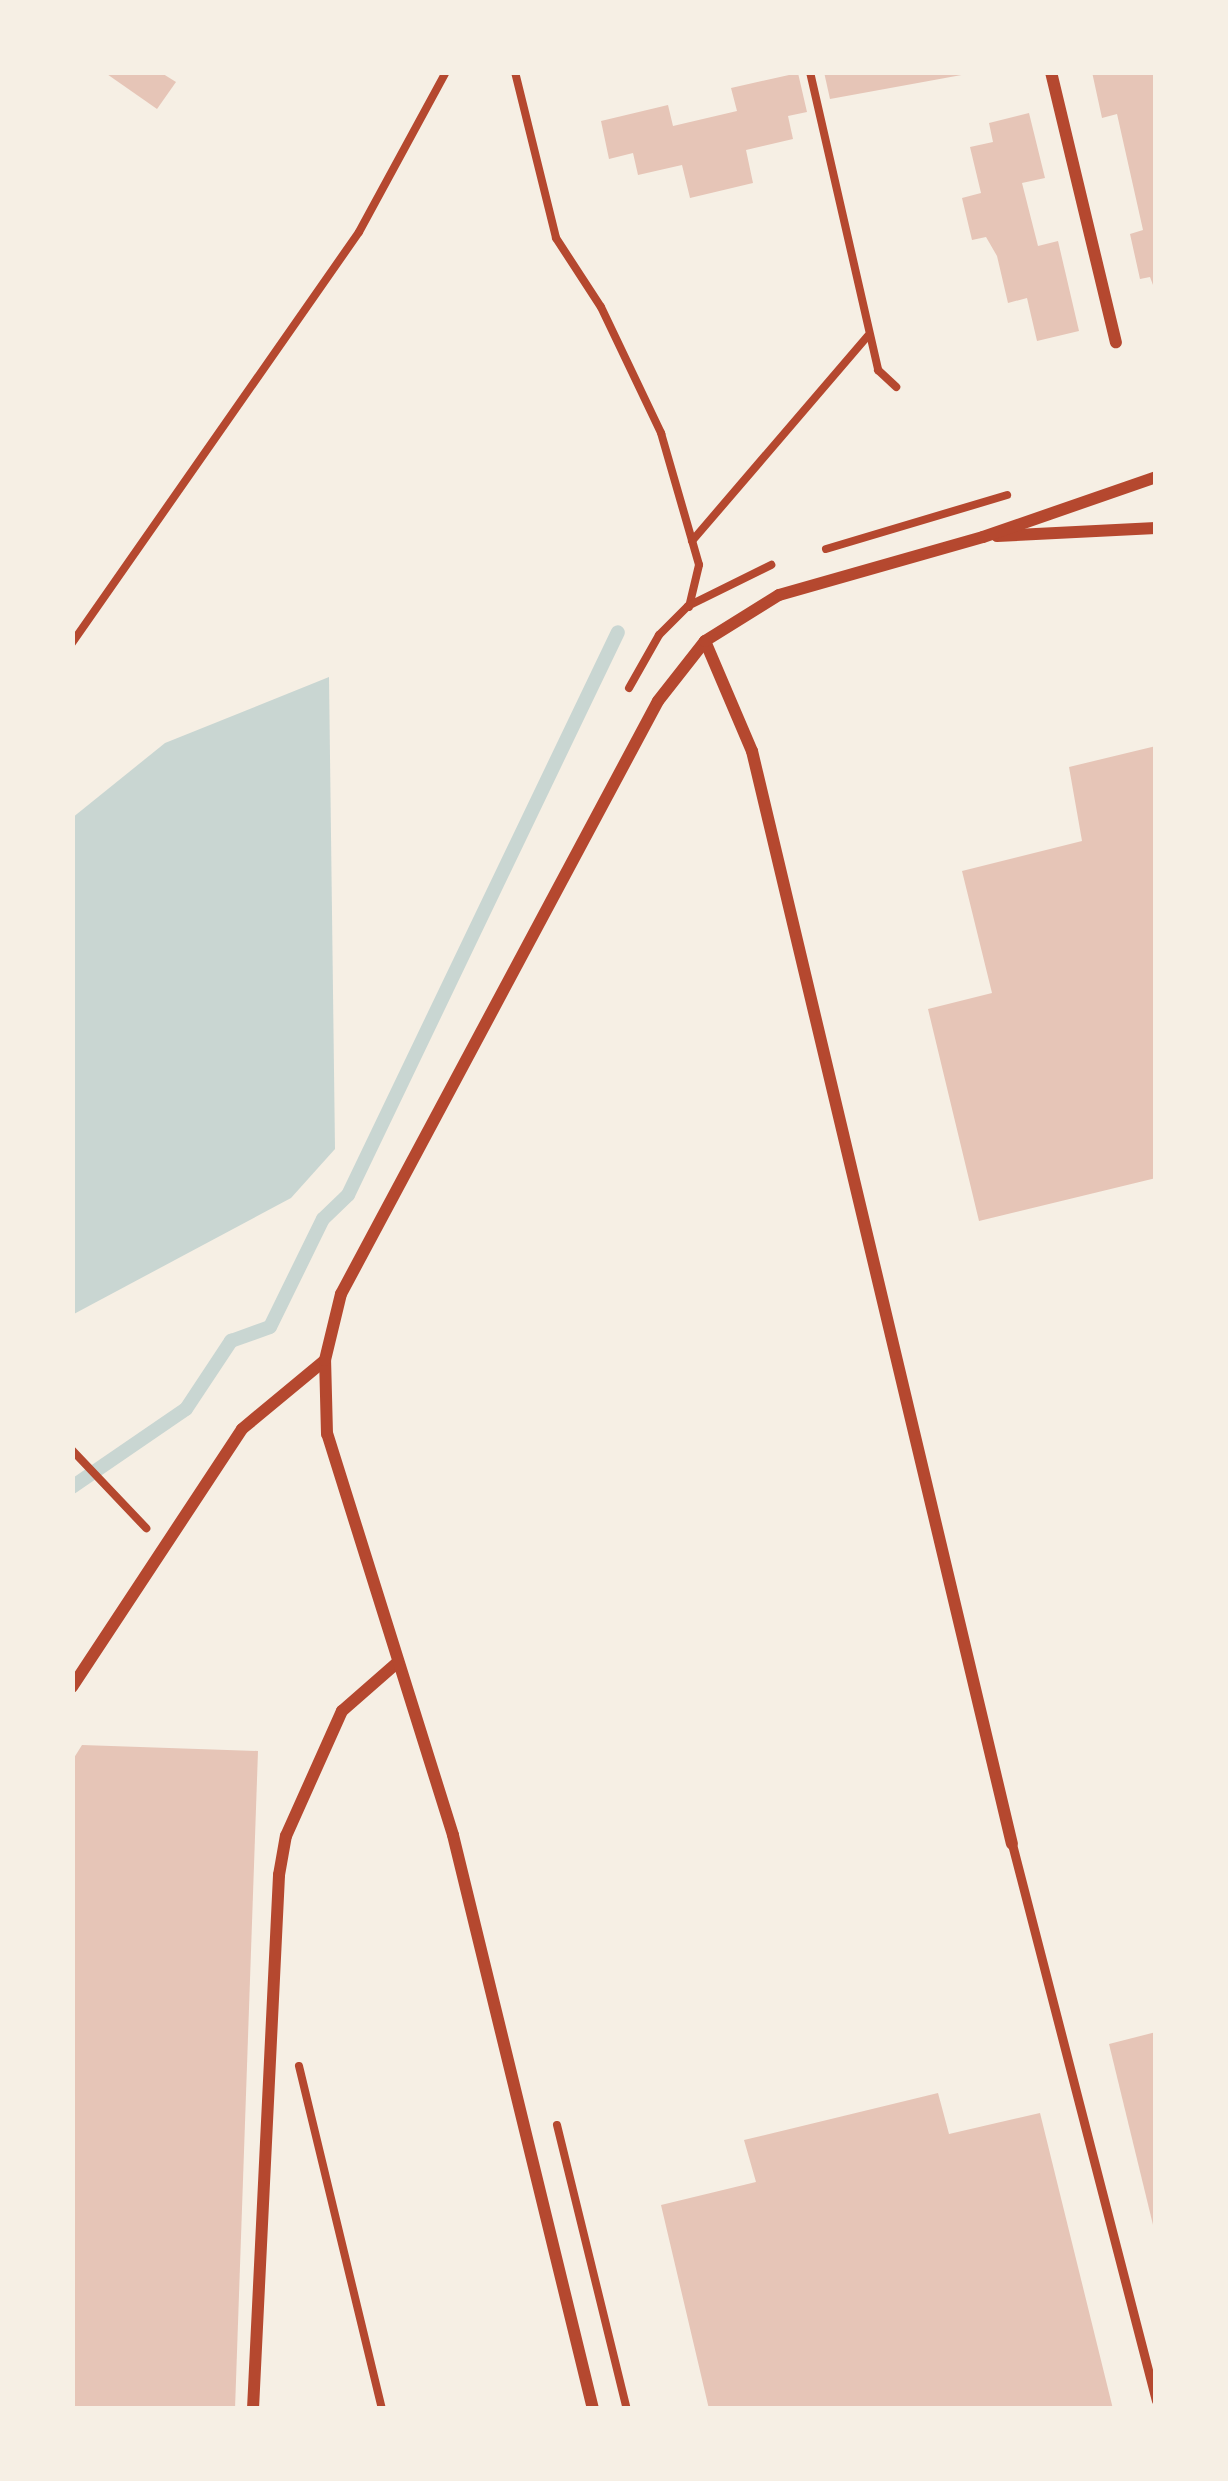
<!DOCTYPE html>
<style>
body{margin:0}
#map{position:relative;width:1228px;height:2481px;overflow:hidden;background:#f6efe4;font-family:Raleway,sans-serif}
div>[style]{position:absolute}
[style*='--x']{left:calc(var(--x)*1px);top:calc(var(--y)*1px);width:calc(var(--w)*1px);rotate:calc(var(--a)*1deg)}
.water>*{inset:0;background:#c9d6d2}
.stream>*{height:14px;margin:-7px;padding:0 7px;transform-origin:7px;border-radius:7px;background:#c9d6d2}
.building>*{inset:0;background:#e6c5b7}
.path>*{height:8px;margin:-4px;padding:0 4px;transform-origin:4px;border-radius:4px;background:#b5482f}
.service>*{height:9px;margin:-4.5px;padding:0 4.5px;transform-origin:4.5px;border-radius:4.5px;background:#b5482f}
.minor>*{height:12px;margin:-6px;padding:0 6px;transform-origin:6px;border-radius:6px;background:#b5482f}
span{translate:-50% -50%;white-space:nowrap;text-align:center;line-height:1.15;-webkit-text-stroke:12px #f6efe4;paint-order:stroke}
.frame{position:absolute;inset:0;border:75px solid #f6efe4;pointer-events:none}
</style>
<div id="map">
<div class="water">
<div style="clip-path:polygon(329px 677px,335px 1149px,291px 1198px,72px 1315px,72px 818px,165px 743px)"></div>
</div>
<div class="stream">
<div style="--x:72;--y:1487;--w:138;--a:-34.4"></div>
<div style="--x:186;--y:1409;--w:82;--a:-56.5"></div>
<div style="--x:231;--y:1341;--w:41;--a:-19.7"></div>
<div style="--x:270;--y:1327;--w:120;--a:-63.9"></div>
<div style="--x:323;--y:1219;--w:35;--a:-44"></div>
<div style="--x:348;--y:1195;--w:624;--a:-64.38"></div>
</div>
<div class="building">
<div style="clip-path:polygon(104px 72px,160px 72px,176px 82px,157px 109px)"></div>
<div style="clip-path:polygon(824px 72px,967px 72px,967px 74px,830px 99px)"></div>
<div style="clip-path:polygon(1092px 72px,1153px 72px,1156px 293px,1150px 277px,1140px 279px,1130px 234px,1143px 230px,1117px 114px,1102px 118px)"></div>
<div style="clip-path:polygon(798px 73px,807px 112px,788px 116px,793px 139px,746px 150px,753px 183px,690px 198px,682px 165px,638px 175px,633px 153px,609px 159px,601px 121px,668px 105px,673px 126px,737px 111px,731px 88px)"></div>
<div style="clip-path:polygon(1029px 113px,1045px 178px,1022px 183px,1038px 246px,1058px 241px,1079px 331px,1037px 341px,1027px 298px,1008px 303px,997px 256px,986px 237px,972px 240px,962px 198px,981px 193px,970px 147px,993px 142px,989px 123px)"></div>
<div style="clip-path:polygon(1156px 746px,1156px 1178px,979px 1221px,928px 1009px,992px 993px,962px 871px,1082px 841px,1069px 767px)"></div>
<div style="clip-path:polygon(82px 1745px,258px 1751px,235px 2409px,72px 2409px,72px 1761px)"></div>
<div style="clip-path:polygon(1156px 2032px,1156px 2229px,1154px 2229px,1109px 2044px)"></div>
<div style="clip-path:polygon(938px 2093px,949px 2134px,1040px 2113px,1113px 2409px,709px 2409px,661px 2205px,756px 2182px,744px 2140px)"></div>
</div>
<div class="path">
<div style="--x:515;--y:72;--w:171;--a:76.1"></div>
<div style="--x:556;--y:238;--w:82;--a:56.9"></div>
<div style="--x:601;--y:307;--w:140;--a:64.5"></div>
<div style="--x:661;--y:433;--w:137;--a:73.9"></div>
<div style="--x:699;--y:565;--w:43;--a:103.4"></div>
<div style="--x:810;--y:72;--w:306;--a:77.1"></div>
<div style="--x:878;--y:370;--w:25;--a:43"></div>
<div style="--x:692;--y:541;--w:270;--a:-49.4"></div>
<div style="--x:826;--y:549;--w:189;--a:-16.6"></div>
<div style="--x:72;--y:643;--w:501;--a:-55.07"></div>
<div style="--x:359;--y:232;--w:182;--a:-61.5"></div>
<div style="--x:629;--y:688;--w:61;--a:-60.5"></div>
<div style="--x:659;--y:635;--w:41;--a:-45"></div>
<div style="--x:688;--y:606;--w:93;--a:-26.3"></div>
<div style="--x:72;--y:1450;--w:108;--a:46.5"></div>
<div style="--x:299;--y:2066;--w:353;--a:76.4"></div>
<div style="--x:557;--y:2125;--w:292;--a:76.2"></div>
</div>
<div class="service">
<div style="--x:1012;--y:1844;--w:575;--a:75.5"></div>
</div>
<div class="minor">
<div style="--x:1051;--y:72;--w:278;--a:76.5"></div>
<div style="--x:997;--y:536;--w:159;--a:-2.9"></div>
<div style="--x:705;--y:641;--w:120;--a:66.9"></div>
<div style="--x:752;--y:751;--w:1123;--a:76.62"></div>
<div style="--x:72;--y:1687;--w:309;--a:-56.6"></div>
<div style="--x:242;--y:1429;--w:108;--a:-39.7"></div>
<div style="--x:253;--y:2409;--w:535;--a:-87.21"></div>
<div style="--x:279;--y:1875;--w:40;--a:-80"></div>
<div style="--x:286;--y:1836;--w:137;--a:-65.9"></div>
<div style="--x:342;--y:1711;--w:74;--a:-41.2"></div>
<div style="--x:593;--y:2409;--w:591;--a:-103.71"></div>
<div style="--x:453;--y:1835;--w:420;--a:-107.4"></div>
<div style="--x:327;--y:1434;--w:74;--a:-91.5"></div>
<div style="--x:325;--y:1360;--w:68;--a:-76.4"></div>
<div style="--x:341;--y:1294;--w:672;--a:-61.87"></div>
<div style="--x:658;--y:701;--w:76;--a:-51.9"></div>
<div style="--x:705;--y:641;--w:87;--a:-31.9"></div>
<div style="--x:779;--y:595;--w:212;--a:-15.9"></div>
<div style="--x:983;--y:537;--w:183;--a:-19.1"></div>
</div>
<div class="frame"></div>
</div>
